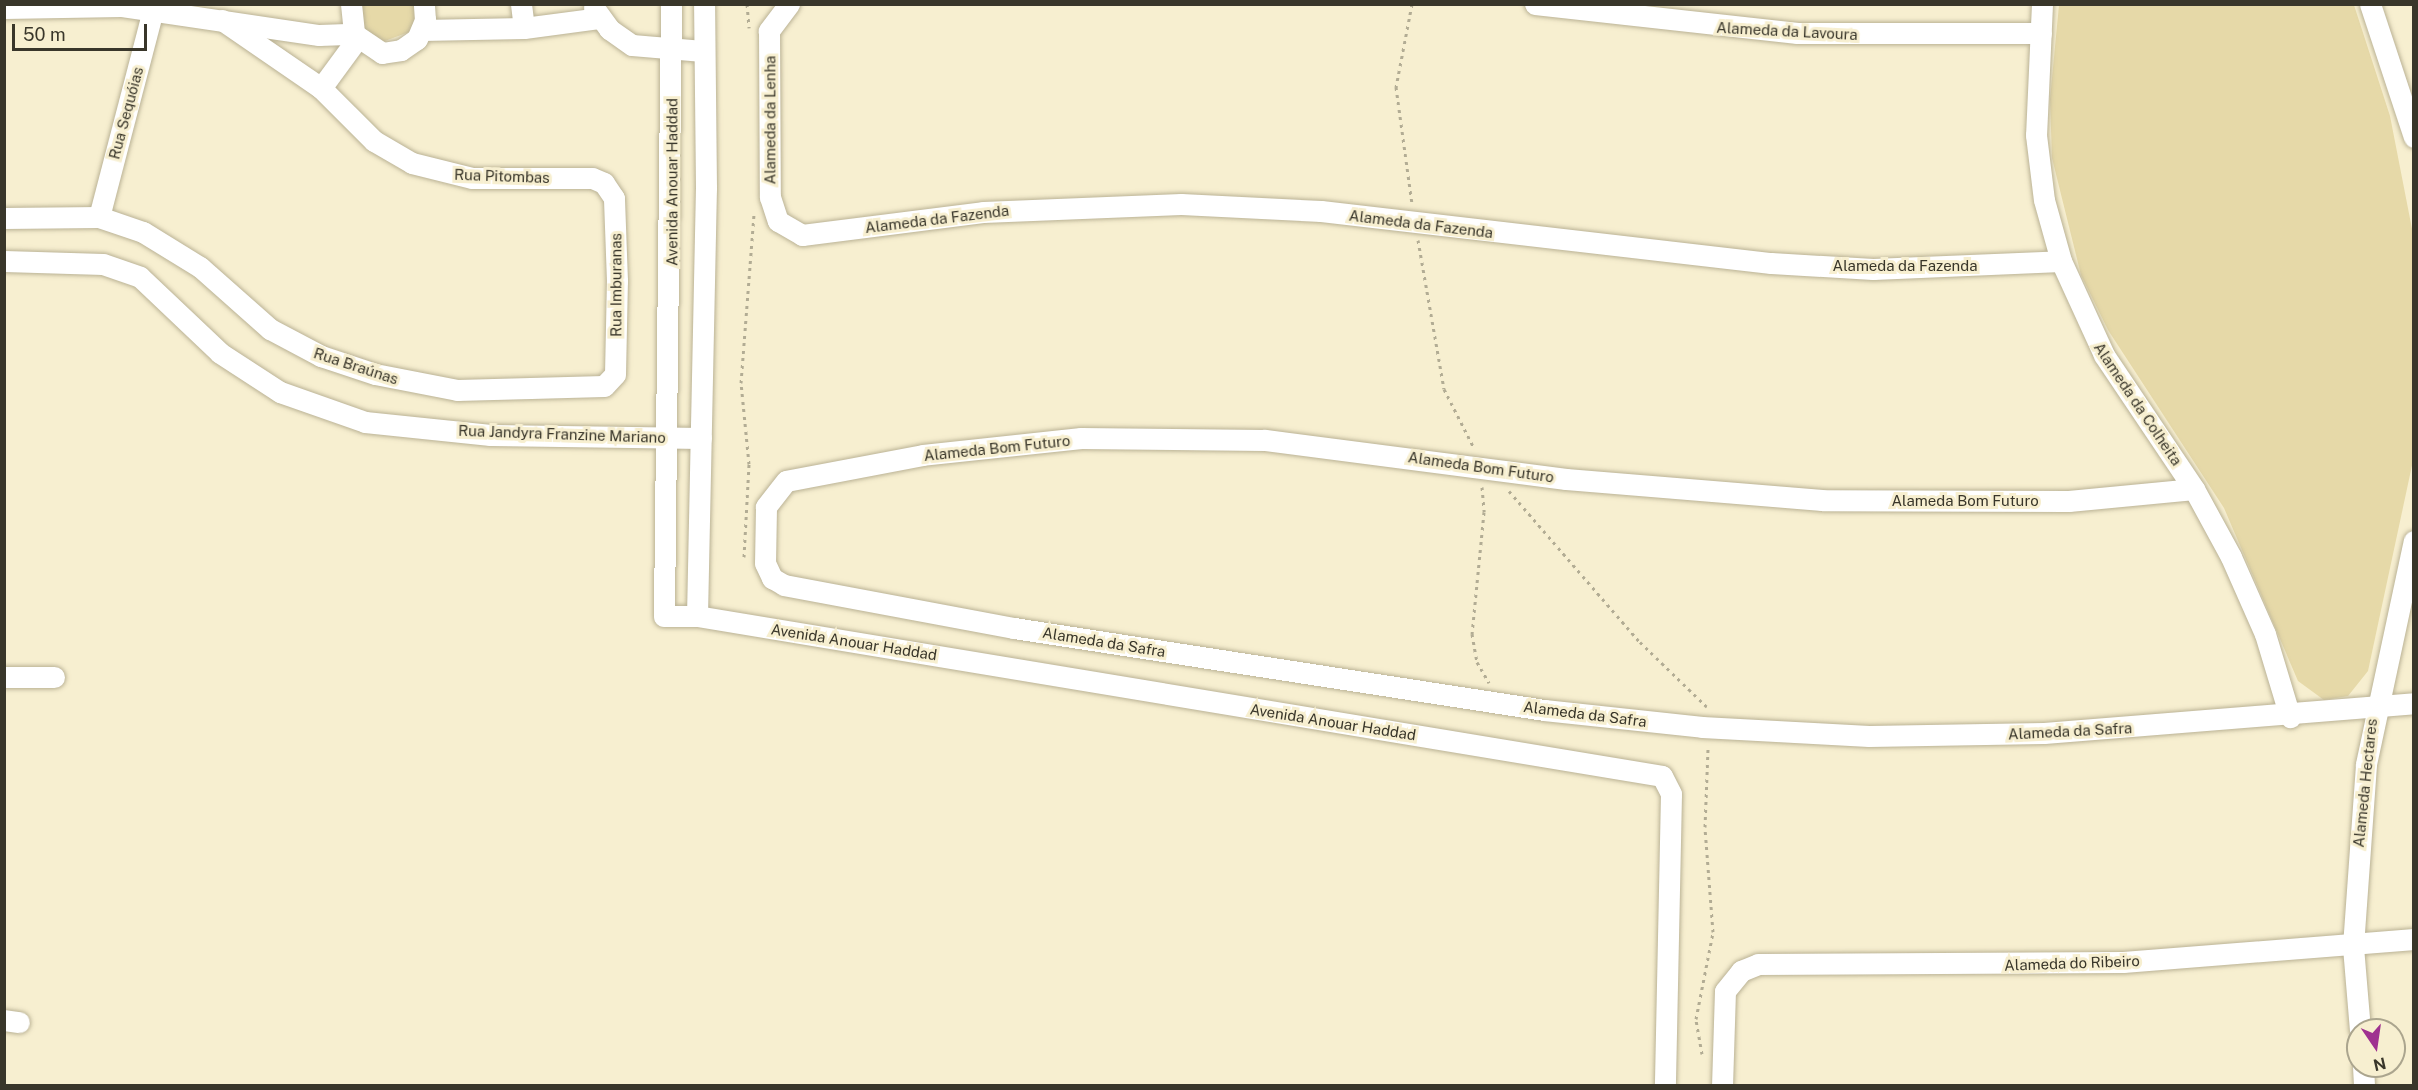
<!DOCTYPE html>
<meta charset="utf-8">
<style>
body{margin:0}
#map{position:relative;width:2418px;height:1090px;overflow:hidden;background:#f7efd0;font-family:"Public Sans",sans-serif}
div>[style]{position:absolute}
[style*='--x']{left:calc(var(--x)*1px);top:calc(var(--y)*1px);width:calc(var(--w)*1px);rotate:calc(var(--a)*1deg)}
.green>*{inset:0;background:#e6d9a8}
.path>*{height:3px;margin-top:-1.5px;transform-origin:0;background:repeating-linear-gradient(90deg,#b2ac94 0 3px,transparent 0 7.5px)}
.roads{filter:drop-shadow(0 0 2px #bab295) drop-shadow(0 0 2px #bab295)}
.minor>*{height:21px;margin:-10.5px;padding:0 10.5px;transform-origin:10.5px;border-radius:10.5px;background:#fff}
span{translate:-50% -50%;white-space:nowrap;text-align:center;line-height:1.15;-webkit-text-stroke:6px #f7efd0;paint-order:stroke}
.street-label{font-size:15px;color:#39362a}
.frame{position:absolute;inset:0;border:6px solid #39362a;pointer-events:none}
.north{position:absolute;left:2346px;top:1018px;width:60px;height:60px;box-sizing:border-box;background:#f7efd0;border:2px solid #aba58e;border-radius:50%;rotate:167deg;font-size:16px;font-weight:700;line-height:24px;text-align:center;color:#39362a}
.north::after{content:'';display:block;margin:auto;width:21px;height:27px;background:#9f3190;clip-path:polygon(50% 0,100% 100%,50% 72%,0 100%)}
.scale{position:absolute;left:12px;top:24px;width:135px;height:27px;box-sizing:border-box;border:3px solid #39362a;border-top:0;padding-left:8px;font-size:18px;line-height:21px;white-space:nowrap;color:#39362a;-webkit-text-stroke:4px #f7efd0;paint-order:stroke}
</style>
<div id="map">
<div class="green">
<div style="clip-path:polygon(360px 5px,414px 5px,416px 18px,409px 32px,382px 42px,363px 30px)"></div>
<div style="clip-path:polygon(2059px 5px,2354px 5px,2390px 116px,2413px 234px,2414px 456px,2368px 671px,2348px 696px,2324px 700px,2298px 681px,2224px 508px,2108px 330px,2081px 275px,2052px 158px,2050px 99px)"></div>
</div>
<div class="path">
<div style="--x:747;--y:4;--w:24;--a:85"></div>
<div style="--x:1412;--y:4;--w:85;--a:100.9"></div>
<div style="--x:1396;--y:87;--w:118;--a:82.2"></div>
<div style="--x:1418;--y:240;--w:151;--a:80.1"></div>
<div style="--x:1444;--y:389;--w:66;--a:63"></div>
<div style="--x:1482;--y:487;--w:25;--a:85"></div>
<div style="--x:1484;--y:512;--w:123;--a:95.6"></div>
<div style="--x:1472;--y:634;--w:28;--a:80"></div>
<div style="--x:1477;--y:662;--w:24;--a:60"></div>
<div style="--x:1509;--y:491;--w:200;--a:49.1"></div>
<div style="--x:1640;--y:642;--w:93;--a:44.1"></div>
<div style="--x:744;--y:557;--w:93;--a:-86.9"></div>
<div style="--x:749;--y:464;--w:81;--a:-95.6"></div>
<div style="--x:741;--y:383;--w:169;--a:-85.6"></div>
<div style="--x:1702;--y:1054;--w:36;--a:-100"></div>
<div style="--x:1696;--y:1019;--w:89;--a:-78.9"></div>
<div style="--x:1713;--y:932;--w:105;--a:-94.4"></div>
<div style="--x:1705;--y:827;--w:79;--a:-87.8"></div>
</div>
<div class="roads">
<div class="minor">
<div style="--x:351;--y:4;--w:30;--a:84"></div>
<div style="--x:354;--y:34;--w:34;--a:34"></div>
<div style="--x:382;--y:53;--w:19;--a:-9"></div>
<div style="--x:401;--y:50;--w:19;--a:-35"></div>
<div style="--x:417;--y:39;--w:21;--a:-67"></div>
<div style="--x:425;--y:20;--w:16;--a:-94"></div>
<div style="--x:521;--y:4;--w:24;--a:83"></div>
<div style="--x:671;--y:4;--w:612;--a:90.66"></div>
<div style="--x:664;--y:616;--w:33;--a:0"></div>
<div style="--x:697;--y:616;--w:978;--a:9.41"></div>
<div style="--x:1662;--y:776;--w:20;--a:63"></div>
<div style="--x:1671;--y:794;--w:292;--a:91.2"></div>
<div style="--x:789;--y:4;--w:34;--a:127"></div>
<div style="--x:769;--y:31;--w:166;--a:89.7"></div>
<div style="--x:770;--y:197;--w:25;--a:72"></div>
<div style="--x:778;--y:221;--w:28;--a:30"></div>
<div style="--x:802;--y:235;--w:182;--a:-7.2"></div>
<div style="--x:983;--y:212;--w:198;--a:-2.3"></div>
<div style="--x:1181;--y:204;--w:140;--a:2.9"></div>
<div style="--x:1321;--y:211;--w:453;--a:6.6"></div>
<div style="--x:1771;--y:263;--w:102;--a:3.4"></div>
<div style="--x:1873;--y:269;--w:188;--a:-2.4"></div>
<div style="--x:1535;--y:4;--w:264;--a:6.3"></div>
<div style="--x:1797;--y:33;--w:244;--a:0"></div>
<div style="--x:2042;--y:4;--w:131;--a:92.6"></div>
<div style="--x:2036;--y:135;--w:65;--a:83"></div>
<div style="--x:2044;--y:200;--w:63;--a:74.4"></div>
<div style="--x:2061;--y:261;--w:103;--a:65.4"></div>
<div style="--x:2104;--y:355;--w:161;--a:56.1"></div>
<div style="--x:2194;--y:489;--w:77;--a:61.4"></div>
<div style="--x:2231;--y:557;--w:84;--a:66.2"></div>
<div style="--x:2265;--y:634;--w:87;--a:73.2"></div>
<div style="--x:2370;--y:4;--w:140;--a:71.7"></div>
<div style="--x:4;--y:8;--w:118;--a:-1"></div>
<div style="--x:122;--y:6;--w:199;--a:8.4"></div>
<div style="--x:319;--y:35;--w:35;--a:-2"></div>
<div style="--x:594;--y:8;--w:26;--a:54"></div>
<div style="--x:609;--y:29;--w:28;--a:35"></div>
<div style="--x:632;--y:45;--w:71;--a:4.8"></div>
<div style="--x:422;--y:30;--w:102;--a:-1.1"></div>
<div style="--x:524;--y:28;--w:77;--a:-7.5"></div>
<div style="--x:321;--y:88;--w:61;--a:-53.7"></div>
<div style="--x:99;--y:217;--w:215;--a:-75.4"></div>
<div style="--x:4;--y:218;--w:95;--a:-0.6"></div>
<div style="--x:99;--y:217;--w:46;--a:18.8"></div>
<div style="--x:143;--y:232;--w:67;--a:31.6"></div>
<div style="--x:200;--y:267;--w:94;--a:41.5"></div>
<div style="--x:270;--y:329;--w:58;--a:27.9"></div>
<div style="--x:321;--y:356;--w:57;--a:18.4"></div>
<div style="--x:375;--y:374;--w:84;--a:11"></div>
<div style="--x:457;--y:390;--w:147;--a:-1.6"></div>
<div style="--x:604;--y:386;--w:16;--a:-47"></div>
<div style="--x:615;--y:374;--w:93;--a:-88.8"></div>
<div style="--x:617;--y:281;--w:83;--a:-92.1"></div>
<div style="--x:614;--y:198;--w:18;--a:-124"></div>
<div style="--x:604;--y:183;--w:13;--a:-157"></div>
<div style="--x:592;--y:178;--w:120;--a:180"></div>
<div style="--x:472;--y:178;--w:62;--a:-166"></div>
<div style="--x:412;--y:163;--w:44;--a:-149.9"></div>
<div style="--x:374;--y:141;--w:75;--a:-135"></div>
<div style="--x:321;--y:88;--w:120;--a:-145.5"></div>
<div style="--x:4;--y:261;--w:99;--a:1.7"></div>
<div style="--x:103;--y:264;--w:39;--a:19"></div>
<div style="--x:140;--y:277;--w:110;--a:43.5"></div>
<div style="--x:220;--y:353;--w:72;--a:33"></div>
<div style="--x:280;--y:392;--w:90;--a:19.4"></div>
<div style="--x:365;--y:422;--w:126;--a:5.9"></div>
<div style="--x:490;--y:435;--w:211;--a:0.8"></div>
<div style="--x:2194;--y:489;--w:126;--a:174.5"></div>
<div style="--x:2069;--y:501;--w:247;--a:-179.8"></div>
<div style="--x:1822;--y:500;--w:257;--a:-175.3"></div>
<div style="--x:1566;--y:479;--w:305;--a:-172.6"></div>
<div style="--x:1264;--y:440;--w:183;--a:-179.4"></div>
<div style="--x:1081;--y:438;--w:159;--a:173.9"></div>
<div style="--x:923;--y:455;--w:139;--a:169.3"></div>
<div style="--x:786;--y:481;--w:33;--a:128"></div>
<div style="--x:766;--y:507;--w:56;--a:91"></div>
<div style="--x:765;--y:563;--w:17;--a:65"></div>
<div style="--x:772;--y:578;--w:14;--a:30"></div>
<div style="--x:784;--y:585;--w:234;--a:10.6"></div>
<div style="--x:1014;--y:628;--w:536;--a:8.79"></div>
<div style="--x:1544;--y:710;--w:159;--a:6.1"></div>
<div style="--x:1702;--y:727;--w:167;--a:3.1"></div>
<div style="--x:1869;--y:736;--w:175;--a:-1"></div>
<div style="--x:2044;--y:733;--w:371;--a:-4.6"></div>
<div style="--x:697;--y:616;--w:428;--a:-88.8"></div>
<div style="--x:706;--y:188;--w:184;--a:-90.6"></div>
<div style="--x:4;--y:677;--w:50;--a:0"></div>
<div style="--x:4;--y:1020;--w:15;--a:8"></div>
<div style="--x:2360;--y:1030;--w:84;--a:-94.8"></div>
<div style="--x:2353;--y:946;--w:182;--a:-85.9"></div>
<div style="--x:2366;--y:764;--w:228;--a:-77.9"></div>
<div style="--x:2363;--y:1066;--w:20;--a:87"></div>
<div style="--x:1722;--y:1086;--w:95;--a:-88.2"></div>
<div style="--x:1725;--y:991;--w:26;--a:-51"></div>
<div style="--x:1741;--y:971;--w:18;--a:-22"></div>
<div style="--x:1758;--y:964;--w:365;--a:-0.3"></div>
<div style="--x:2123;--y:962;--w:292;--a:-4.5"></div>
</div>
</div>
<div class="street-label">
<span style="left:1787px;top:31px;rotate:3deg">Alameda da Lavoura</span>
<span style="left:126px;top:113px;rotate:-75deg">Rua Sequóias</span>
<span style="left:770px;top:120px;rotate:-90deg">Alameda da Lenha</span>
<span style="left:502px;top:176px;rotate:2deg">Rua Pitombas</span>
<span style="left:672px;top:182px;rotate:-90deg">Avenida Anouar Haddad</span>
<span style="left:937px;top:219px;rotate:-7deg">Alameda da Fazenda</span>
<span style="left:1421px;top:224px;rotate:7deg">Alameda da Fazenda</span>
<span style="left:1905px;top:266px">Alameda da Fazenda</span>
<span style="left:616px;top:285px;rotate:-90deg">Rua Imburanas</span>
<span style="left:356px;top:366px;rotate:18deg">Rua Braúnas</span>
<span style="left:2138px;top:404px;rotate:56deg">Alameda da Colheita</span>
<span style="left:562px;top:434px;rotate:2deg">Rua Jandyra Franzine Mariano</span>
<span style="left:997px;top:448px;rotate:-6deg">Alameda Bom Futuro</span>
<span style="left:1481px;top:467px;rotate:8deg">Alameda Bom Futuro</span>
<span style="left:1965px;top:501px">Alameda Bom Futuro</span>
<span style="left:854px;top:642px;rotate:9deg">Avenida Anouar Haddad</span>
<span style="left:1104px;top:642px;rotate:9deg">Alameda da Safra</span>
<span style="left:1585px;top:714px;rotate:7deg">Alameda da Safra</span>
<span style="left:1333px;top:722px;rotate:9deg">Avenida Anouar Haddad</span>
<span style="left:2070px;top:731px;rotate:-3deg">Alameda da Safra</span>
<span style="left:2365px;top:783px;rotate:-84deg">Alameda Hectares</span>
<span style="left:2072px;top:963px;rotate:-2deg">Alameda do Ribeiro</span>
</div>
<div class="frame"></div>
<div class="north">N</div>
<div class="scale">50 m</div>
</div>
